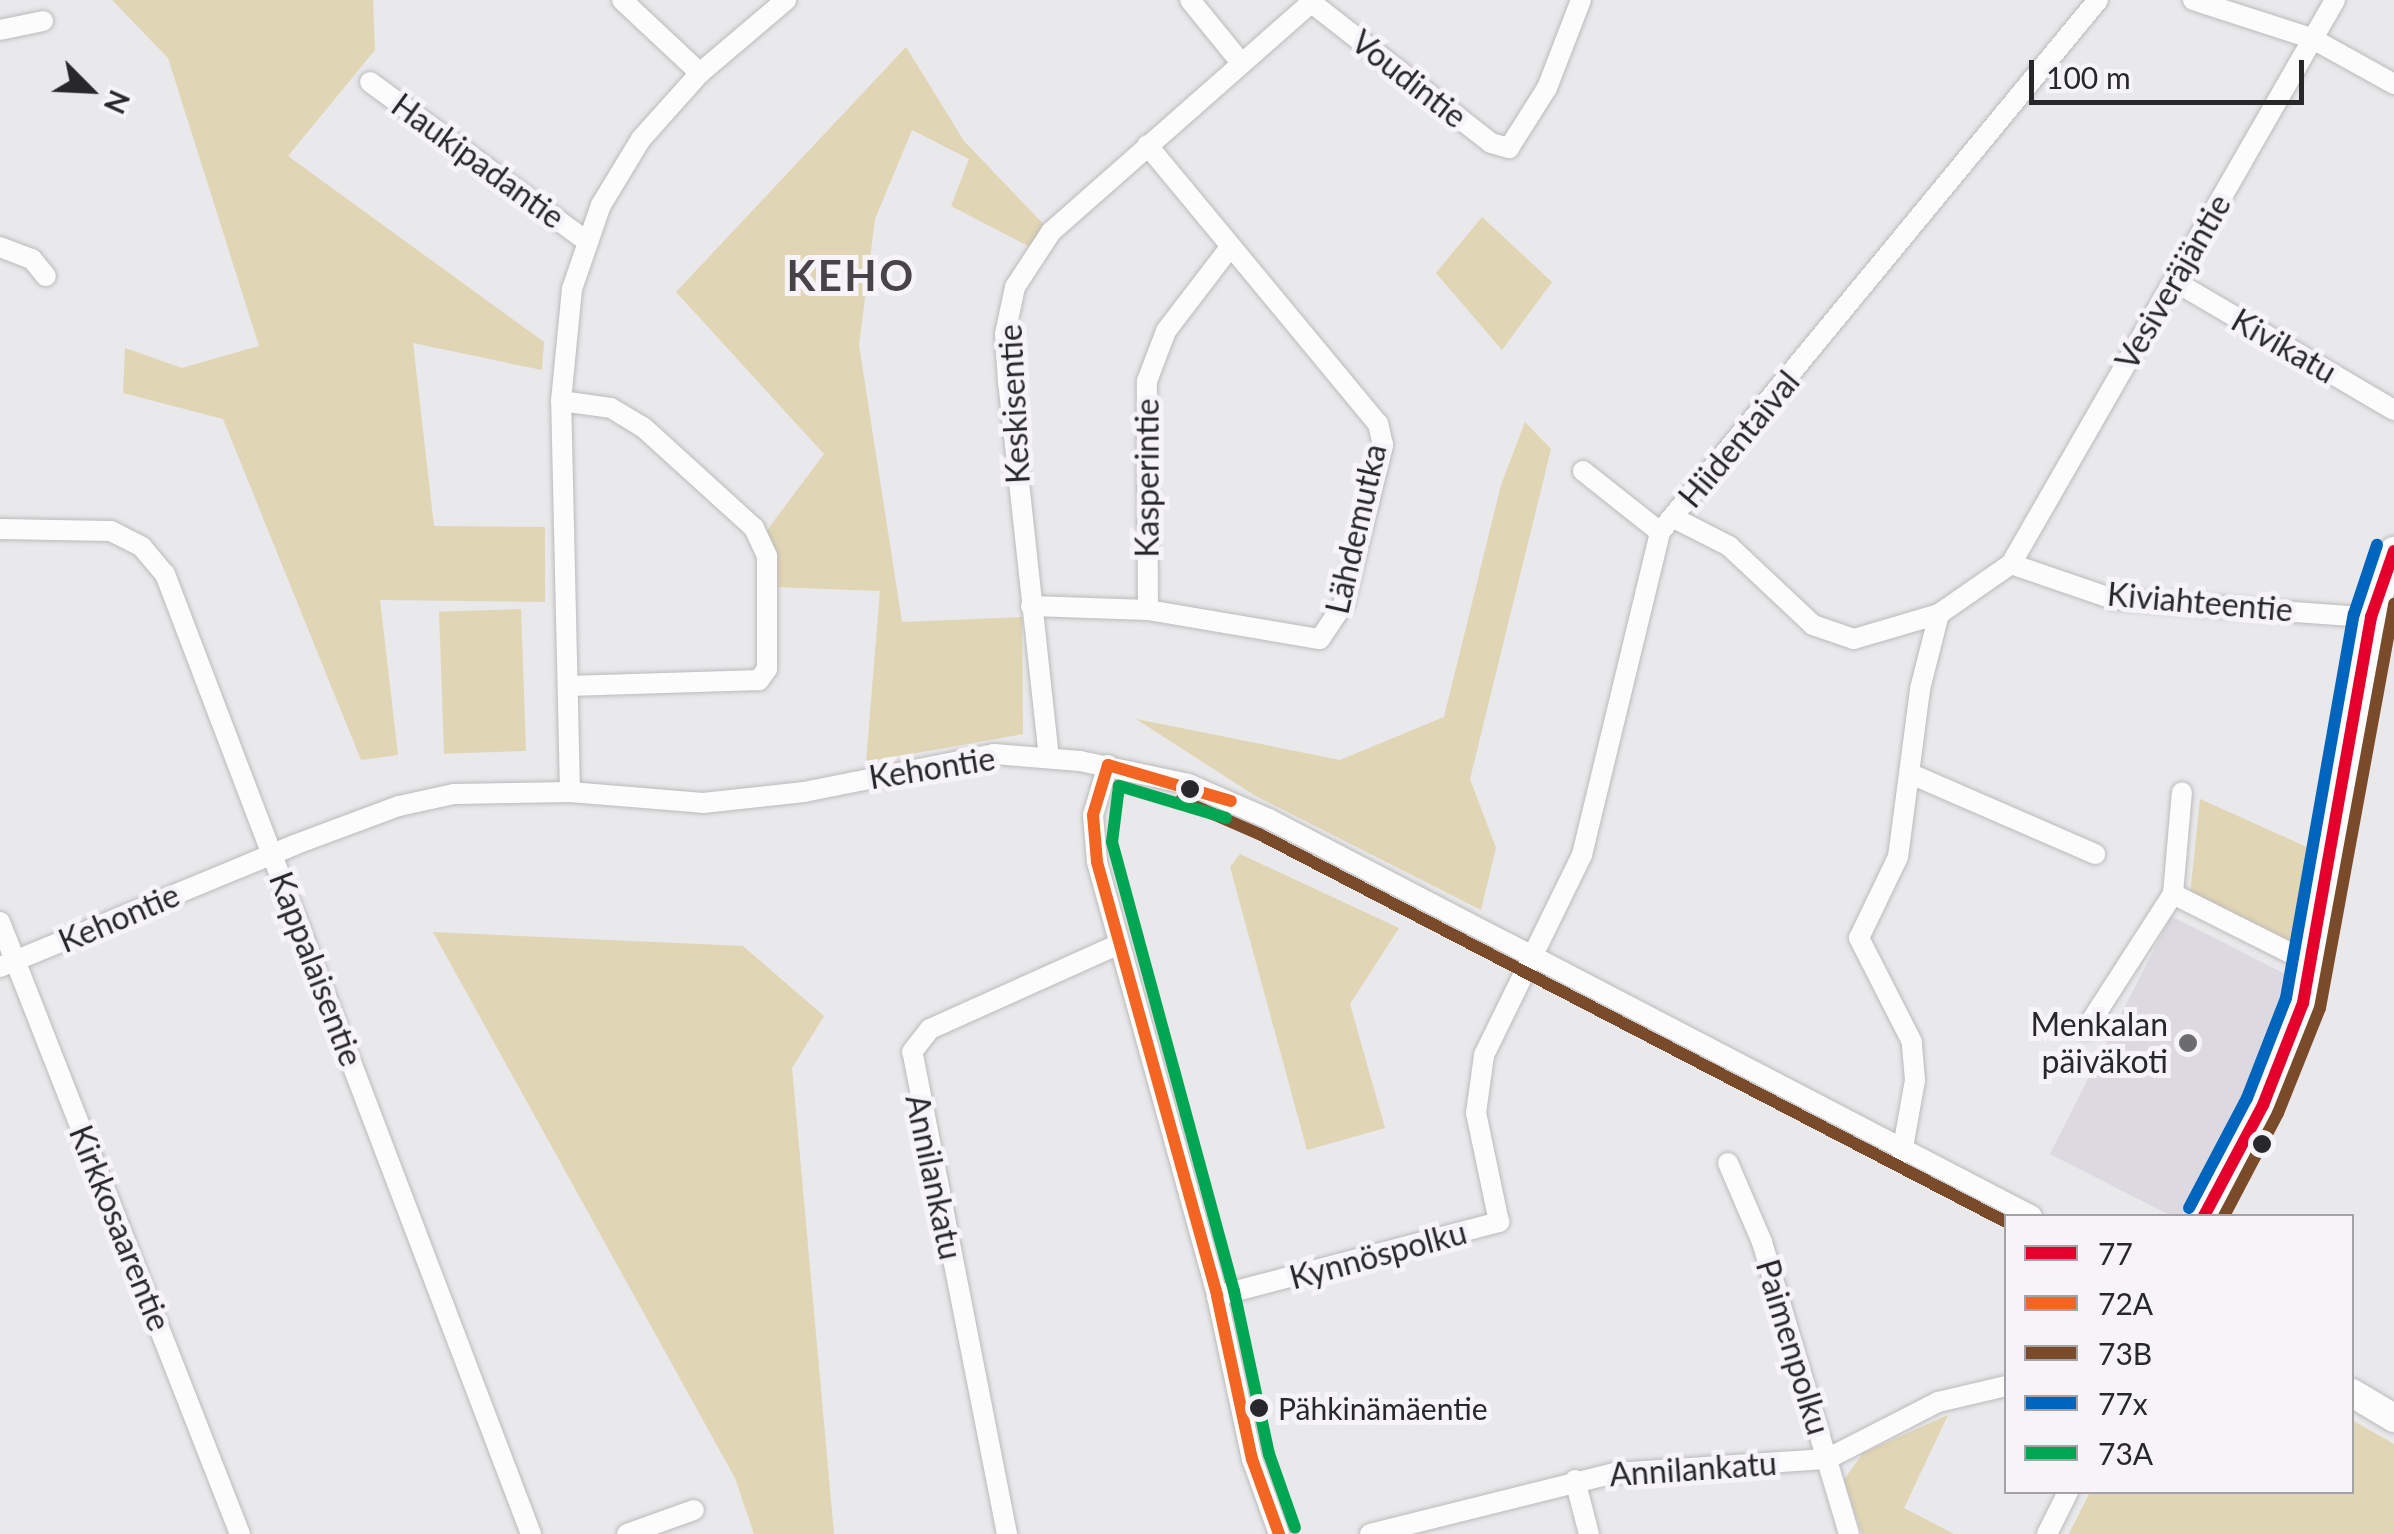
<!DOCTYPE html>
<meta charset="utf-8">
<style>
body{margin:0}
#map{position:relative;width:2394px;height:1534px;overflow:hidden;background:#e9e8ea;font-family:Lato,sans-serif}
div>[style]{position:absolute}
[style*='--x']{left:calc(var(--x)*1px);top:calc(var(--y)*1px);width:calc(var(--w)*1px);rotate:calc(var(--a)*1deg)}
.built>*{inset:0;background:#dcdae0;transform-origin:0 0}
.green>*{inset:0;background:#e0d5b4;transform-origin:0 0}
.roads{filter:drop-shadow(0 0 2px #bbbabc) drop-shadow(0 0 2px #bbbabc)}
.minor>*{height:20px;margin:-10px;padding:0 10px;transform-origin:10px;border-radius:10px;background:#fcfcfc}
.major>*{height:28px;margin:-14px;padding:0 14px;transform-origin:14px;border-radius:14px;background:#fcfcfc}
.bus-1>*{height:12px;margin:-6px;padding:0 6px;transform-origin:6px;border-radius:6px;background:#e4002b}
.bus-2>*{height:12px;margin:-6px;padding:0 6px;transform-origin:6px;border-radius:6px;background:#f26522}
.bus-3>*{height:12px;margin:-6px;padding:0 6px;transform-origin:6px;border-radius:6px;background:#7a4b2a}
.bus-4>*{height:12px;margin:-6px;padding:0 6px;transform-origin:6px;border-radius:6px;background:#0065bd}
.bus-5>*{height:12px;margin:-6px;padding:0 6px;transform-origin:6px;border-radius:6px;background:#00a651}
.dots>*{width:28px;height:28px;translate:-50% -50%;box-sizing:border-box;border:5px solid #f6f4f9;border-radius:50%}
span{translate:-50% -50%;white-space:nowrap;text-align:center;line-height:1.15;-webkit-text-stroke:10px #f6f4f9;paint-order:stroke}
.bus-label{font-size:30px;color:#282729}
.left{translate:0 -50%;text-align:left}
.street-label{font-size:32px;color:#282729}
.poi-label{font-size:32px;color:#282729}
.right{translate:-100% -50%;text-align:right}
.district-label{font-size:42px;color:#464448;font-weight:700;letter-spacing:2.5px}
.legend{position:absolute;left:2004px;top:1214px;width:350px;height:280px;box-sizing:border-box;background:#f6f4f9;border:2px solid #a4a2a6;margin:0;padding:12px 18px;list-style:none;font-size:30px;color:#282729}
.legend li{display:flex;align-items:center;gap:20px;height:50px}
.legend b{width:50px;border:2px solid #a4a2a6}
.north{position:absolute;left:40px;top:40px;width:100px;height:100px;-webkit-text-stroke:8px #f6f4f9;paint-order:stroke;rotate:114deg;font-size:28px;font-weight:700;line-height:40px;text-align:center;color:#282729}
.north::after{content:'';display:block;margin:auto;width:35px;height:45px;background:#282729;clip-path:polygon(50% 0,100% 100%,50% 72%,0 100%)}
.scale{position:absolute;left:2029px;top:60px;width:275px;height:45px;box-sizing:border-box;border:5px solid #282729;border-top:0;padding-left:12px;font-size:30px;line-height:35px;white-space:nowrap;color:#282729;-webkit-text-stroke:8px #f6f4f9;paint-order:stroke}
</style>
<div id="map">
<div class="built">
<div style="left:2171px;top:916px;width:146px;height:267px;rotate:27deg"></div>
</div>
<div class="green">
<div style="clip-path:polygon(112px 0,373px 0,375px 50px,288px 156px,544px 342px,542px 370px,413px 343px,434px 526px,545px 527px,545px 602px,380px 600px,398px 755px,361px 760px,223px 419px,123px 393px,125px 348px,182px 368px,259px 346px,168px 58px)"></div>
<div style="clip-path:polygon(906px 47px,964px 141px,1051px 232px,1034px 249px,951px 206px,969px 159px,912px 130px,875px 219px,859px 345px,902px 622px,1022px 617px,1023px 734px,866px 762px,880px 591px,773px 587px,765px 533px,824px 454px,676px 292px)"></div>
<div style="clip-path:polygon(1482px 217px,1552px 282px,1502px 350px,1436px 273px)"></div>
<div style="clip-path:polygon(1525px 422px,1551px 449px,1470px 779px,1496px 848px,1481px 910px,1254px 795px,1136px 719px,1340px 760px,1444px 717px,1501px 485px)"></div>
<div style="left:521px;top:609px;width:142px;height:82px;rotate:88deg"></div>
<div style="clip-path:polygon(2200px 799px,2318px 852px,2302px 949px,2190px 895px)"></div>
<div style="clip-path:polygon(1240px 854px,1399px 928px,1350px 1004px,1385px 1128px,1307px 1150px,1230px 867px)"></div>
<div style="clip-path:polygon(433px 932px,743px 946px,824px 1016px,792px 1068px,834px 1534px,754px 1534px,735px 1478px)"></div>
<div style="clip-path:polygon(1948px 1415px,1904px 1508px,1954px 1534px,1862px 1534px,1844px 1480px,1863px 1453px)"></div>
<div style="clip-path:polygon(2352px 1420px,2394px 1444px,2394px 1534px,2069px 1534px,2090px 1492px,2352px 1492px)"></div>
</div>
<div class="roads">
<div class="minor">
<div style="--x:622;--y:0;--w:107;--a:43.1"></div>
<div style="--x:1190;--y:0;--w:82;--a:50.9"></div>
<div style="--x:2193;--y:0;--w:124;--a:17.9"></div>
<div style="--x:2311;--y:38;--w:95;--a:29"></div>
<div style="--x:1312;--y:3;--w:227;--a:38"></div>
<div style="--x:1491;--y:143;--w:19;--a:16"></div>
<div style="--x:1509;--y:148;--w:71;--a:-57.7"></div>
<div style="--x:1547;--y:88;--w:94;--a:-68.9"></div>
<div style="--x:0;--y:30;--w:44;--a:-11.8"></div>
<div style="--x:370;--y:82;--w:267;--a:36.3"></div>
<div style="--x:0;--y:247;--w:34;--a:21"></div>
<div style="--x:32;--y:259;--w:22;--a:51"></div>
<div style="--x:2174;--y:281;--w:255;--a:30.4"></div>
<div style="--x:561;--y:401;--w:50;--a:8"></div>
<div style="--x:611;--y:408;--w:37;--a:31"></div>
<div style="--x:643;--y:427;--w:150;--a:42.3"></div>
<div style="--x:754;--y:528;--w:31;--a:65"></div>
<div style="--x:767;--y:556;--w:113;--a:90"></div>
<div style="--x:767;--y:669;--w:14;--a:126"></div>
<div style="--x:759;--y:680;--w:189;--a:178.2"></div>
<div style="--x:1583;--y:471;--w:98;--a:38.4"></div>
<div style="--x:1674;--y:518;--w:62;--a:27"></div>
<div style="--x:1729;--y:546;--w:115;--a:43.2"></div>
<div style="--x:1813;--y:625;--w:43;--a:18.9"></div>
<div style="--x:1854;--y:639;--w:89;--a:-16.4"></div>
<div style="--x:1939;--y:614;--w:88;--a:-34.8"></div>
<div style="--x:2011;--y:564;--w:650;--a:-60.12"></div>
<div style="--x:0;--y:529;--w:111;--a:1"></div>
<div style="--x:111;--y:531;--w:35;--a:27"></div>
<div style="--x:142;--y:547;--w:35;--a:50"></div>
<div style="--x:165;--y:574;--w:1027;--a:69.13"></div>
<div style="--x:2011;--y:564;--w:108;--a:18.9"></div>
<div style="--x:2113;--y:599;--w:282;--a:4.1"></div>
<div style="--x:1031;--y:606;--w:117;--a:2"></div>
<div style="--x:1148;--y:610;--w:174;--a:9.6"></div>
<div style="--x:1320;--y:639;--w:43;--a:-56.3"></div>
<div style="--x:1344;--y:603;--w:163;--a:-76.1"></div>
<div style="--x:1383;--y:445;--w:22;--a:-103"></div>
<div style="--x:1378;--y:424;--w:362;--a:-129.6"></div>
<div style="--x:1148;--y:610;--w:229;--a:-90.3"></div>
<div style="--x:1147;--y:381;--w:53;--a:-69.2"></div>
<div style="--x:1166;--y:331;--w:102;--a:-52.6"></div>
<div style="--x:1049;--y:758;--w:377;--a:-96.2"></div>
<div style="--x:1008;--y:383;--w:49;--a:-93.5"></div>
<div style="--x:1005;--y:334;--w:48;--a:-78"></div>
<div style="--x:1015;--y:287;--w:66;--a:-56.8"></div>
<div style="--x:1051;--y:232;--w:351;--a:-41.4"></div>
<div style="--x:1108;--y:765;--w:52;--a:106.7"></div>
<div style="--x:1093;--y:815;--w:47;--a:85.1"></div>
<div style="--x:1097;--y:862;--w:450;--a:74.5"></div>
<div style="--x:1217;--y:1296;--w:167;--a:77.9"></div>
<div style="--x:1252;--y:1459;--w:80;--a:70.2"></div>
<div style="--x:1911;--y:774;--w:201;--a:23.5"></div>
<div style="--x:570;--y:792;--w:391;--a:-91.3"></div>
<div style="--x:561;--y:401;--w:113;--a:-84.4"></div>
<div style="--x:572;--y:289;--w:89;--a:-71"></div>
<div style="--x:601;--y:205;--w:77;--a:-58.8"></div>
<div style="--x:641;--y:139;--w:89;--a:-48.2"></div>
<div style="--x:700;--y:73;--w:113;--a:-40.3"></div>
<div style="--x:2173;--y:894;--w:158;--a:26.7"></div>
<div style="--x:0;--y:922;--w:657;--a:68.59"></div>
<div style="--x:0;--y:967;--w:318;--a:-22.5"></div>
<div style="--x:294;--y:845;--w:112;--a:-20.4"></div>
<div style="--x:399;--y:806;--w:56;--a:-12.3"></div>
<div style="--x:454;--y:794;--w:116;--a:-1"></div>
<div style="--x:570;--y:792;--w:133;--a:4.7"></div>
<div style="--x:703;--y:803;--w:102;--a:-6.2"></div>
<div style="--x:804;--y:792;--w:194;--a:-11.3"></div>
<div style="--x:994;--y:754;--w:86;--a:4.7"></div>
<div style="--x:1080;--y:761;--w:110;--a:12"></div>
<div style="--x:1188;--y:784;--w:88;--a:23.4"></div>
<div style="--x:1269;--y:819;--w:860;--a:27.49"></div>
<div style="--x:2086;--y:1029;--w:161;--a:-57.2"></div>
<div style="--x:2173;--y:894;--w:102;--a:-85"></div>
<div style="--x:1902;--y:1153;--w:74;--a:-79.9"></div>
<div style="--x:1915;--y:1080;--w:38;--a:-95"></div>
<div style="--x:1912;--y:1042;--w:117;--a:-117"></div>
<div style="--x:1859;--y:938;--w:90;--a:-64.3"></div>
<div style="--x:1898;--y:857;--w:169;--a:-82.5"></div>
<div style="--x:1920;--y:689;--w:77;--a:-75.8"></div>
<div style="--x:1728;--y:1163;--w:86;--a:66.7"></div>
<div style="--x:1762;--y:1242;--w:305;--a:73.4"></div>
<div style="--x:1217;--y:1296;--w:292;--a:-14.7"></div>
<div style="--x:1499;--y:1222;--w:111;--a:-101.9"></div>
<div style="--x:1476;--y:1113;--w:59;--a:-82.1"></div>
<div style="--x:1484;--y:1055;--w:223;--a:-63.9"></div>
<div style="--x:1582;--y:855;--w:332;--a:-76.4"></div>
<div style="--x:1660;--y:532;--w:689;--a:-50.54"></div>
<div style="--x:1575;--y:1480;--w:56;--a:75.5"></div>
<div style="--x:627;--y:1534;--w:71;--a:-19.7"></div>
<div style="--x:1007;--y:1534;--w:491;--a:-101.1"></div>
<div style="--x:912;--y:1052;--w:29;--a:-52"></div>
<div style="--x:930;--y:1029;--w:207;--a:-24.2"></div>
<div style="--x:1370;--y:1534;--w:252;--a:-14"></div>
<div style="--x:1615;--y:1473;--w:212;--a:-3.8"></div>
<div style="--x:1827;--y:1459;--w:125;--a:-27.2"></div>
<div style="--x:1938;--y:1402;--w:70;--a:-13.2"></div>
<div style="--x:2047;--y:1534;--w:47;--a:-63.4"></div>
</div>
<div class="major">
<div style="--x:2204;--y:1216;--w:126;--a:-62"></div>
<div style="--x:2263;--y:1105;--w:110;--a:-68.6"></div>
<div style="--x:2303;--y:1003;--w:392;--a:-80"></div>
<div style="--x:2371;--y:617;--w:70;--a:-70.8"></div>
<div style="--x:2352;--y:1393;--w:49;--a:30.8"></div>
</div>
</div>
<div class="bus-1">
<div style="--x:2204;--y:1216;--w:126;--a:-62"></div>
<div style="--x:2263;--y:1105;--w:110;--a:-68.6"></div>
<div style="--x:2303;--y:1003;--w:392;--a:-80"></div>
<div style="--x:2371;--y:617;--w:70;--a:-70.8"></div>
</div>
<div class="bus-2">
<div style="--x:1108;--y:765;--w:52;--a:106.7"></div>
<div style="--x:1093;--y:815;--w:47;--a:85.1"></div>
<div style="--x:1097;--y:862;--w:450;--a:74.5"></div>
<div style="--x:1217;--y:1296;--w:167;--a:77.9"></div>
<div style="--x:1252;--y:1459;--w:80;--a:70.2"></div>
<div style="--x:1108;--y:765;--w:128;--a:16.3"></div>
</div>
<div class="bus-3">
<div style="--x:1181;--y:800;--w:87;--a:23.6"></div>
<div style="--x:1261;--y:835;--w:840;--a:27.45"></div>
<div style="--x:2224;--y:1216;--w:116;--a:-62.3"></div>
<div style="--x:2278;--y:1113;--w:113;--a:-68.2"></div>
<div style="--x:2320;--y:1008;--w:411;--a:-79.6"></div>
</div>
<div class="bus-4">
<div style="--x:2189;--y:1208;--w:124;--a:-62.2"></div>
<div style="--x:2247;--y:1098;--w:107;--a:-68.7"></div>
<div style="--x:2286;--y:998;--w:390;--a:-80"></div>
<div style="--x:2354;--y:614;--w:73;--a:-71.6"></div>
</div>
<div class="bus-5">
<div style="--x:1226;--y:818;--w:112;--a:-163.3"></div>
<div style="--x:1119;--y:786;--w:56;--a:97.1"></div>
<div style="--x:1112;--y:842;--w:465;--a:74.8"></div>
<div style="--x:1234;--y:1291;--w:167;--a:77.9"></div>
<div style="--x:1269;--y:1454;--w:78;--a:70.6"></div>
</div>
<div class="dots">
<div style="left:1190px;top:789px;background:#282729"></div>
<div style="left:2188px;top:1043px;background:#6c6b6d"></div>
<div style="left:2262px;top:1144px;background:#282729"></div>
<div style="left:1259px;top:1408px;background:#282729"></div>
</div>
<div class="bus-label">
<span class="left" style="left:1278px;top:1408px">Pähkinämäentie</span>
</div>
<div class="street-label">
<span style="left:1409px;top:79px;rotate:38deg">Voudintie</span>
<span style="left:478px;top:161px;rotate:36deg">Haukipadantie</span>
<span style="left:2173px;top:282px;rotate:-60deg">Vesiveräjäntie</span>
<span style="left:2284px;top:346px;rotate:30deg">Kivikatu</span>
<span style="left:1014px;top:404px;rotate:-93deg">Keskisentie</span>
<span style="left:1739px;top:439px;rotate:-50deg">Hiidentaival</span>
<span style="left:1147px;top:478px;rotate:-90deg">Kasperintie</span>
<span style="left:1356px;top:529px;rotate:-77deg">Lähdemutka</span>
<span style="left:2200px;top:602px;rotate:5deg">Kiviahteentie</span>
<span style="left:932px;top:768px;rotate:-9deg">Kehontie</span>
<span style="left:119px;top:918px;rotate:-23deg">Kehontie</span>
<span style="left:316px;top:969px;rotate:69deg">Kappalaisentie</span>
<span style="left:934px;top:1177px;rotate:78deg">Annilankatu</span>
<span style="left:120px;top:1228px;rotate:68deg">Kirkkosaarentie</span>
<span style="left:1378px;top:1255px;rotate:-15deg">Kynnöspolku</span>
<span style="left:1793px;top:1347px;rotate:73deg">Paimenpolku</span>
<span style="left:1693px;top:1469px;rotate:-4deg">Annilankatu</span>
</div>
<div class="poi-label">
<span class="right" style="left:2168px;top:1043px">Menkalan<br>päiväkoti</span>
</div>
<div class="district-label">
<span style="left:851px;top:275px">KEHO</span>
</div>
<ul class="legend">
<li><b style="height:12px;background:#e4002b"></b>77</li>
<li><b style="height:12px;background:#f26522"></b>72A</li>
<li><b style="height:12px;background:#7a4b2a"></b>73B</li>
<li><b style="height:12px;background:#0065bd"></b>77x</li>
<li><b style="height:12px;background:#00a651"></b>73A</li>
</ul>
<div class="north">N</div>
<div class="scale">100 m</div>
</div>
